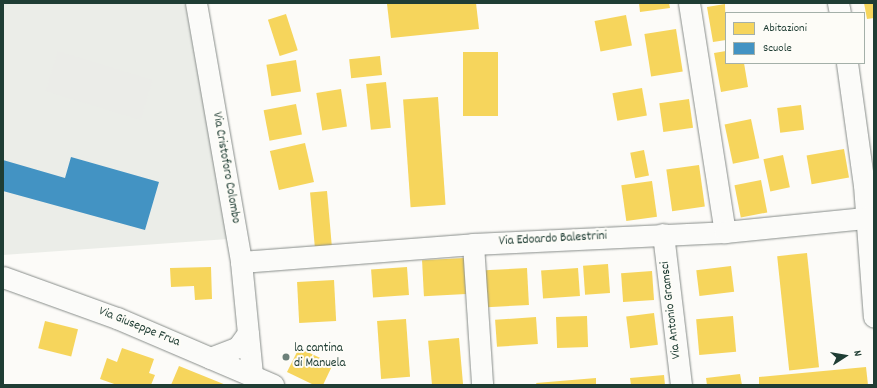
<!DOCTYPE html>
<style>
body{margin:0}
#map{position:relative;width:877px;height:388px;overflow:hidden;background:#fcfbf8;font-family:Dekko,sans-serif}
div>[style]{position:absolute}
[style*='--x']{left:calc(var(--x)*1px);top:calc(var(--y)*1px);width:calc(var(--w)*1px);rotate:calc(var(--a)*1deg)}
.built>*{inset:0;background:#ebede8}
.green>*{inset:0;background:#ebece8;transform-origin:0 0}
.homes>*{inset:0;background:#f6d55c;transform-origin:0 0}
.schools>*{inset:0;background:#4393c3}
.roads{filter:drop-shadow(0 0 1px #888d8a) drop-shadow(0 0 1px #888d8a)}
.minor>*{height:21px;margin:-10.5px;padding:0 10.5px;transform-origin:10.5px;border-radius:10.5px;background:#fbfbf9}
.dots>*{width:11px;height:11px;translate:-50% -50%;box-sizing:border-box;border:2px solid #fdfcf7;border-radius:50%}
span{translate:-50% -50%;white-space:nowrap;text-align:center;line-height:1.15;-webkit-text-stroke:4px #fdfcf7;paint-order:stroke}
.street-label{font-size:13px;color:#1f3d34}
.poi-label{font-size:13px;color:#1f3d34}
.left{translate:0 -50%;text-align:left}
.frame{position:absolute;inset:0;border:4px solid #1f3d34;pointer-events:none}
.legend{position:absolute;left:725px;top:12px;width:140px;height:52px;box-sizing:border-box;background:#fdfcf7;border:1px solid #a4b0a9;margin:0;padding:5px 7px;list-style:none;font-size:12px;color:#1f3d34}
.legend li{display:flex;align-items:center;gap:8px;height:20px}
.legend b{width:20px;border:1px solid #a4b0a9}
.north{position:absolute;left:825px;top:336px;width:40px;height:40px;-webkit-text-stroke:3px #fdfcf7;paint-order:stroke;rotate:78deg;font-size:11px;font-weight:700;line-height:16px;text-align:center;color:#1f3d34}
.north::after{content:'';display:block;margin:auto;width:14px;height:18px;background:#1f3d34;clip-path:polygon(50% 0,100% 100%,50% 72%,0 100%)}
</style>
<div id="map">
<div class="built">
<div style="clip-path:polygon(3px 3px,185px 3px,228px 239px,3px 255px)"></div>
</div>
<div class="green">
<div style="left:58px;top:51px;width:99px;height:42px;rotate:17deg"></div>
</div>
<div class="homes">
<div style="clip-path:polygon(476px 3px,479px 29px,391px 38px,387px 4px)"></div>
<div style="clip-path:polygon(639px 3px,669px 3px,670px 8px,640px 12px)"></div>
<div style="clip-path:polygon(864px 3px,874px 3px,874px 18px,867px 19px)"></div>
<div style="clip-path:polygon(725px 4px,726px 40px,713px 42px,707px 7px)"></div>
<div style="left:286px;top:14px;width:38px;height:19px;rotate:72deg"></div>
<div style="left:626px;top:15px;width:31px;height:32px;rotate:79deg"></div>
<div style="left:676px;top:29px;width:43px;height:32px;rotate:81deg"></div>
<div style="clip-path:polygon(726px 51px,726px 63px,744px 63px,748px 87px,721px 92px,714px 53px)"></div>
<div style="left:463px;top:52px;width:35px;height:64px"></div>
<div style="left:380px;top:56px;width:19px;height:31px;rotate:84deg"></div>
<div style="left:296px;top:60px;width:32px;height:30px;rotate:81deg"></div>
<div style="left:386px;top:82px;width:46px;height:20px;rotate:84deg"></div>
<div style="left:642px;top:88px;width:28px;height:30px;rotate:80deg"></div>
<div style="left:341px;top:89px;width:38px;height:25px;rotate:81deg"></div>
<div style="left:438px;top:97px;width:108px;height:35px;rotate:86deg"></div>
<div style="left:689px;top:99px;width:29px;height:30px;rotate:82deg"></div>
<div style="left:296px;top:104px;width:31px;height:33px;rotate:79deg"></div>
<div style="left:801px;top:105px;width:25px;height:24px;rotate:83deg"></div>
<div style="left:751px;top:119px;width:40px;height:27px;rotate:78deg"></div>
<div style="left:305px;top:143px;width:40px;height:36px;rotate:77deg"></div>
<div style="left:844px;top:149px;width:29px;height:38px;rotate:80deg"></div>
<div style="left:644px;top:150px;width:26px;height:14px;rotate:79deg"></div>
<div style="left:783px;top:155px;width:33px;height:20px;rotate:78deg"></div>
<div style="left:699px;top:165px;width:42px;height:33px;rotate:82deg"></div>
<div style="left:761px;top:180px;width:33px;height:27px;rotate:79deg"></div>
<div style="left:652px;top:181px;width:36px;height:31px;rotate:82deg"></div>
<div style="left:327px;top:191px;width:58px;height:17px;rotate:85deg"></div>
<div style="left:807px;top:253px;width:115px;height:30px;rotate:84deg"></div>
<div style="left:464px;top:258px;width:36px;height:42px;rotate:87deg"></div>
<div style="left:608px;top:264px;width:29px;height:25px;rotate:86deg"></div>
<div style="left:731px;top:266px;width:26px;height:35px;rotate:83deg"></div>
<div style="clip-path:polygon(211px 267px,212px 299px,195px 300px,194px 286px,171px 287px,170px 268px)"></div>
<div style="left:407px;top:267px;width:28px;height:36px;rotate:86deg"></div>
<div style="left:527px;top:268px;width:37px;height:42px;rotate:87deg"></div>
<div style="left:578px;top:268px;width:28px;height:37px;rotate:86deg"></div>
<div style="left:652px;top:271px;width:29px;height:31px;rotate:86deg"></div>
<div style="left:334px;top:280px;width:41px;height:37px;rotate:87deg"></div>
<div style="left:654px;top:313px;width:32px;height:28px;rotate:83deg"></div>
<div style="left:587px;top:316px;width:31px;height:31px;rotate:88deg"></div>
<div style="left:733px;top:316px;width:36px;height:37px;rotate:85deg"></div>
<div style="left:536px;top:317px;width:27px;height:41px;rotate:86deg"></div>
<div style="left:406px;top:319px;width:58px;height:29px;rotate:86deg"></div>
<div style="left:45px;top:321px;width:34px;height:28px;rotate:14deg"></div>
<div style="left:459px;top:338px;width:47px;height:31px;rotate:85deg"></div>
<div style="clip-path:polygon(122px 348px,154px 359px,149px 373px,155px 375px,151px 385px,117px 385px,100px 379px,107px 358px,117px 362px)"></div>
<div style="clip-path:polygon(299px 348px,333px 364px,323px 385px,314px 385px,287px 372px)"></div>
<div style="clip-path:polygon(179px 366px,226px 385px,171px 385px)"></div>
<div style="clip-path:polygon(866px 367px,868px 385px,759px 385px,759px 377px)"></div>
<div style="clip-path:polygon(740px 374px,742px 385px,707px 385px,706px 378px)"></div>
<div style="clip-path:polygon(664px 375px,665px 385px,631px 385px,630px 378px)"></div>
<div style="clip-path:polygon(596px 378px,596px 385px,537px 385px,536px 383px)"></div>
</div>
<div class="schools">
<div style="clip-path:polygon(71px 157px,159px 182px,145px 230px,3px 191px,3px 160px,65px 178px)"></div>
</div>
<div class="roads">
<div class="minor">
<div style="--x:196;--y:3;--w:263;--a:80.1"></div>
<div style="--x:241;--y:262;--w:114;--a:84.4"></div>
<div style="--x:689;--y:3;--w:232;--a:81.1"></div>
<div style="--x:838;--y:3;--w:10;--a:79"></div>
<div style="--x:847;--y:63;--w:123;--a:82.1"></div>
<div style="--x:864;--y:185;--w:132;--a:85.7"></div>
<div style="--x:663;--y:234;--w:152;--a:83.2"></div>
<div style="--x:473;--y:244;--w:141;--a:86.3"></div>
<div style="--x:241;--y:262;--w:233;--a:-4.4"></div>
<div style="--x:473;--y:244;--w:252;--a:-2.7"></div>
<div style="--x:725;--y:232;--w:150;--a:-5.7"></div>
<div style="--x:3;--y:277;--w:121;--a:19.8"></div>
<div style="--x:117;--y:318;--w:170;--a:23.2"></div>
<div style="--x:210;--y:358;--w:30;--a:-21"></div>
<div style="--x:238;--y:347;--w:17;--a:-54"></div>
</div>
</div>
<div class="dots">
<div style="left:286px;top:357px;background:#6c8079"></div>
</div>
<div class="street-label">
<span style="left:225px;top:168px;rotate:80deg">Via Cristoforo Colombo</span>
<span style="left:553px;top:240px;rotate:-3deg">Via Edoardo Balestrini</span>
<span style="left:672px;top:310px;rotate:-97deg">Via Antonio Gramsci</span>
<span style="left:139px;top:328px;rotate:22deg">Via Giuseppe Frua</span>
</div>
<div class="poi-label">
<span class="left" style="left:294px;top:357px">la cantina<br>di Manuela</span>
</div>
<div class="frame"></div>
<ul class="legend">
<li><b style="height:11px;background:#f6d55c"></b>Abitazioni</li>
<li><b style="height:11px;background:#4393c3"></b>Scuole</li>
</ul>
<div class="north">N</div>
</div>
